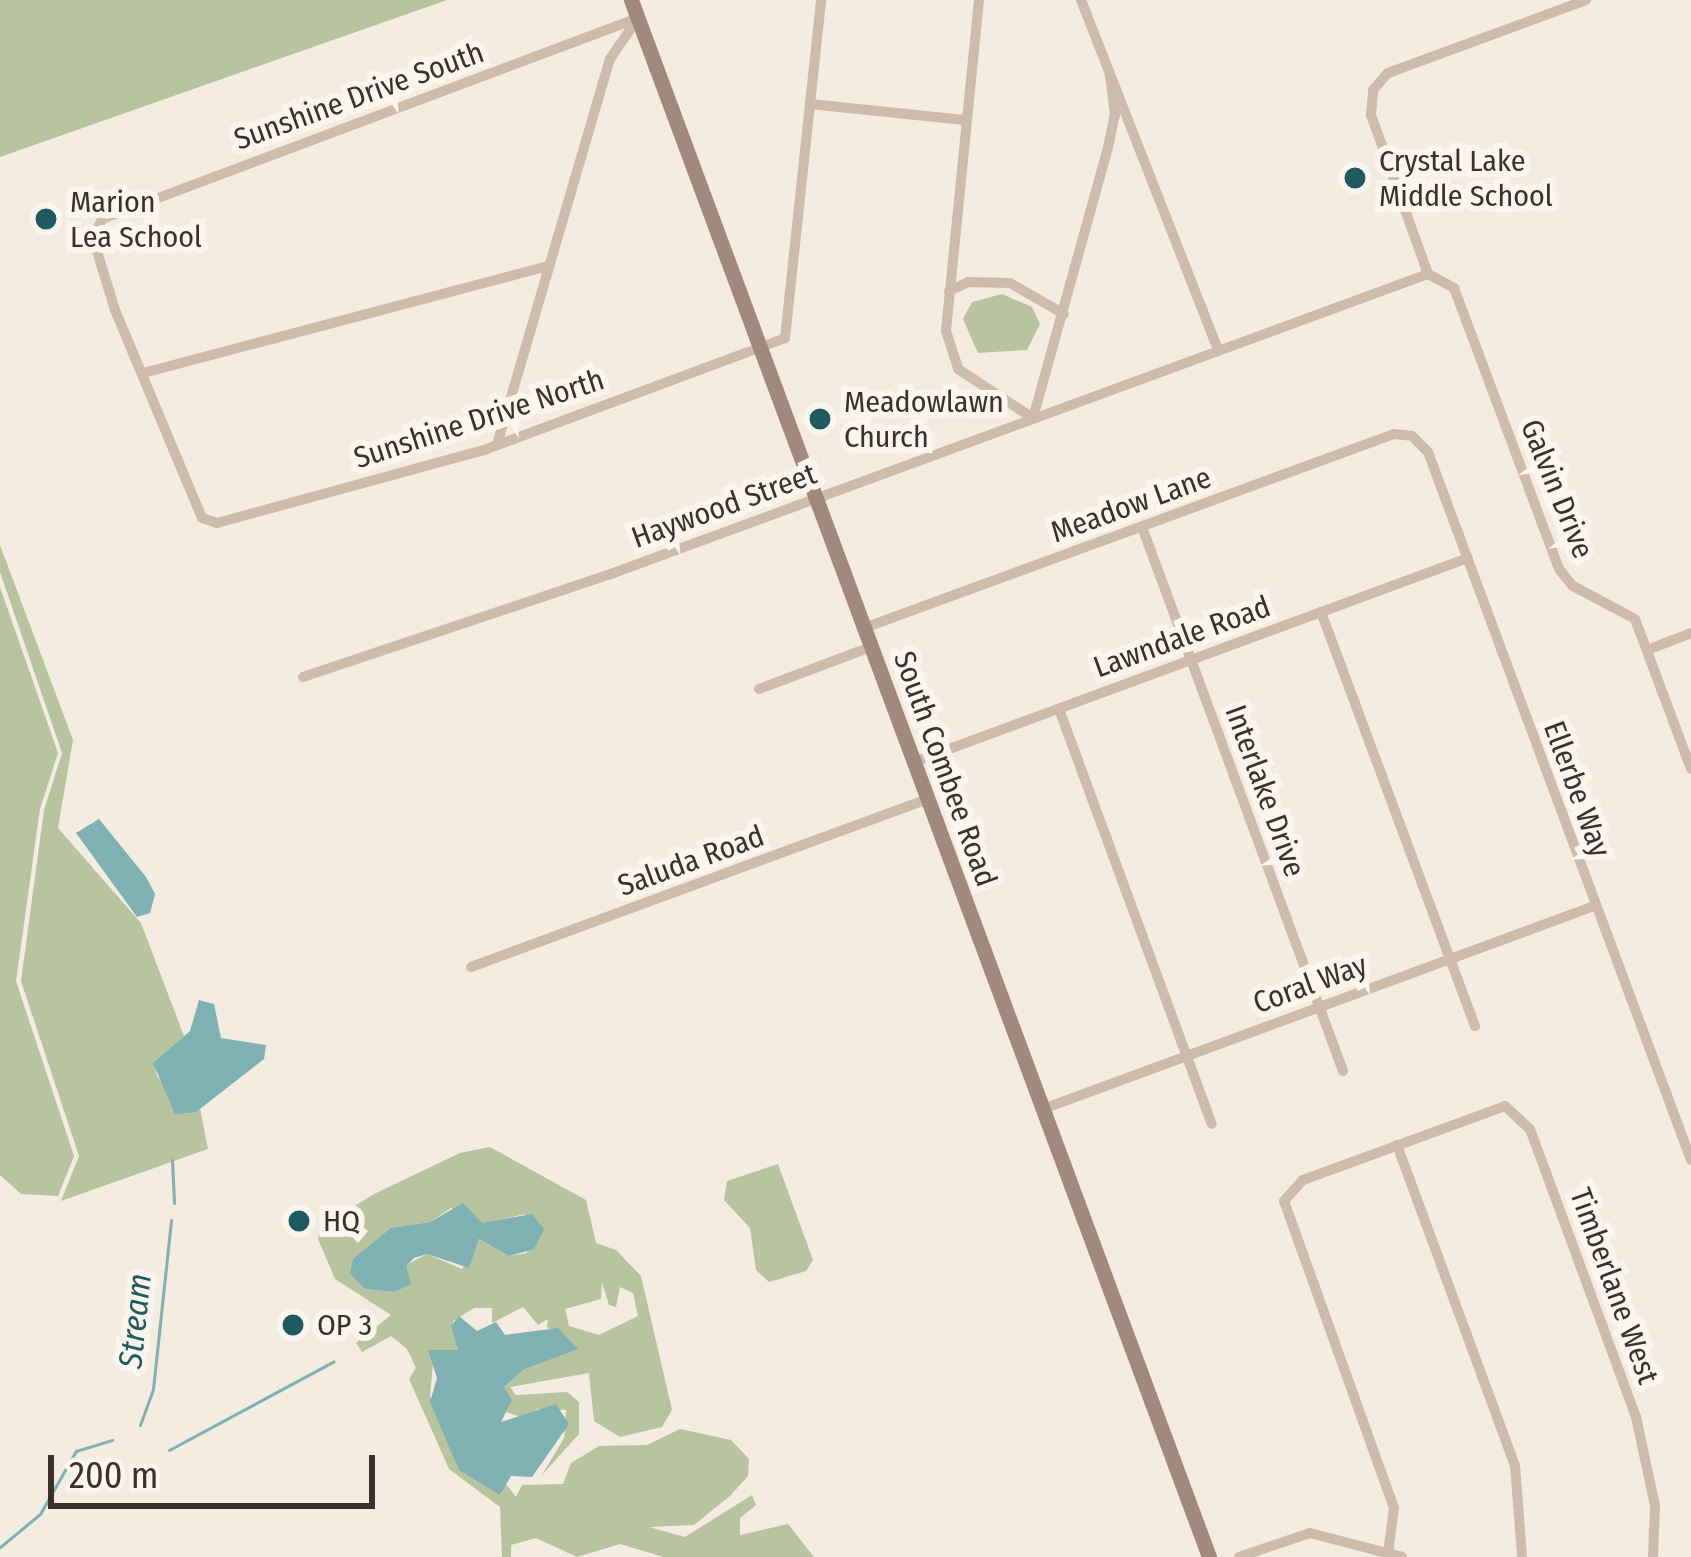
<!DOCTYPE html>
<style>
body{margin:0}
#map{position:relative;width:1691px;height:1557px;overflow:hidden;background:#f4ebe1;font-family:"Fira Sans Condensed",sans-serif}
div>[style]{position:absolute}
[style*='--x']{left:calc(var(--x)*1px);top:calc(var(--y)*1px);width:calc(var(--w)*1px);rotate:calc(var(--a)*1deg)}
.green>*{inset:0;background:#b8c4a0}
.water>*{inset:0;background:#7fb0b2}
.stream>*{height:3px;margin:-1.5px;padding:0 1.5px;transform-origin:1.5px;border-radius:1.5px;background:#7fb0b2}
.street>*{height:10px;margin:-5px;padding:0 5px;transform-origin:5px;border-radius:5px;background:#cdbbac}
.secondary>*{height:15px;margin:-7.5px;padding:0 7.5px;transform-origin:7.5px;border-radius:7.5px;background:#a18a7d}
.dots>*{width:33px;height:33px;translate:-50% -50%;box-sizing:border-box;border:6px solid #fbf5ee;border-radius:50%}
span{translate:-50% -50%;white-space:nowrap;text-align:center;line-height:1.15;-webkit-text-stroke:12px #fbf5ee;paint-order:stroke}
.street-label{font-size:30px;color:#3b302b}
.poi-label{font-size:30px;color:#3b302b}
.left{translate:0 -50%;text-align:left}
.water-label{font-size:33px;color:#1f5a5e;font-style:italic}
.scale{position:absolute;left:48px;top:1455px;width:327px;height:54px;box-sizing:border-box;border:6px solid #3b302b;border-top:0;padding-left:15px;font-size:36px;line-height:42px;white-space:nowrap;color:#3b302b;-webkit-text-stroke:9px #fbf5ee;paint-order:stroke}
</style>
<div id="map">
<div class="green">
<div style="clip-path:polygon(0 0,447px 0,0 157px)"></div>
<div style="clip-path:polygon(1002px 294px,1032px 307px,1040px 324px,1027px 350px,978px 353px,963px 319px,972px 302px)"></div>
<div style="clip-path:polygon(0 545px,73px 740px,58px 828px,141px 923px,184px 1036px,154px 1063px,157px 1076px,172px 1095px,200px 1108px,208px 1149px,61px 1201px,79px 1156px,21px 981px,44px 810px,62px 753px,0 572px)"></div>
<div style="clip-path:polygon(0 587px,58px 753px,40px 809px,16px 981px,74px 1156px,58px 1196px,21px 1194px,0 1175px)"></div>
<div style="clip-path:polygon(evenodd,490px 1147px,586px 1200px,596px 1243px,616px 1250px,641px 1276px,672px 1410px,662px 1427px,620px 1437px,594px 1421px,589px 1373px,510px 1387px,516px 1395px,567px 1392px,579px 1402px,579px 1434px,542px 1475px,564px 1438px,566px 1410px,538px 1409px,524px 1418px,503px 1411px,504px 1387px,523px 1370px,577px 1349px,547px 1327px,548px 1319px,538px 1325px,523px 1307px,492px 1323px,492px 1308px,474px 1308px,453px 1321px,458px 1351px,433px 1364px,430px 1396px,459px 1469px,501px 1494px,505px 1483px,516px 1497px,522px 1485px,563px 1484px,571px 1463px,599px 1446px,647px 1445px,680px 1429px,731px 1440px,749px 1459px,748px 1476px,731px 1495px,694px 1525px,649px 1527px,685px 1537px,752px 1495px,756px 1505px,740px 1518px,740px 1535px,788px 1524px,814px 1557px,664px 1557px,620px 1544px,577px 1557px,536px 1538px,511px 1545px,511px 1557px,502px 1557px,500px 1507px,449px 1469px,409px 1379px,416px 1368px,407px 1349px,391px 1336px,362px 1352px,356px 1343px,391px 1315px,335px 1279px,318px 1239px,321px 1227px,374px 1194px,460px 1153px,490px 1147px,451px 1208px,482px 1224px,525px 1214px,527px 1253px,509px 1256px,479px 1239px,462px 1269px,427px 1254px,406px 1265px,394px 1292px,365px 1289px,350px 1274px,392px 1228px,430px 1222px,451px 1208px,490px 1147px,602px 1283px,609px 1305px,616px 1307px,620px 1287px,633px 1293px,638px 1316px,599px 1335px,569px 1326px,565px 1309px,601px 1299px,602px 1283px)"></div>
<div style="clip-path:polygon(778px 1164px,813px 1260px,806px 1271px,769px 1282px,756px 1270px,750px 1228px,724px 1200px,727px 1181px)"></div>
</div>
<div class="water">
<div style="clip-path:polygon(99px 819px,146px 877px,155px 894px,150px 913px,137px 917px,76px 833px)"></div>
<div style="clip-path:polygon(199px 1000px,214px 1004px,221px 1038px,266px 1045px,264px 1059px,196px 1112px,175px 1114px,153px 1063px,190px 1031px)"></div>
<div style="clip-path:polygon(463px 1203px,482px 1223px,532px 1214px,544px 1229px,534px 1249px,509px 1256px,479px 1239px,469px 1268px,427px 1254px,414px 1258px,406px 1266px,411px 1284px,394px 1292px,365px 1289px,350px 1274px,353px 1259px,391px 1228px,430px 1222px)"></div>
<div style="clip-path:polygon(459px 1316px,477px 1331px,496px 1322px,505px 1335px,558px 1328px,578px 1349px,523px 1370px,504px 1387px,512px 1400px,501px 1422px,556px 1404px,569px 1424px,532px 1477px,511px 1476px,500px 1495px,459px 1470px,430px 1402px,437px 1378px,428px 1350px,458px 1350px,451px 1326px)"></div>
</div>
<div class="stream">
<div style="--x:172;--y:1160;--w:43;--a:87.3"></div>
<div style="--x:140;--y:1425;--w:38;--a:-70"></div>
<div style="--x:153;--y:1389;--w:170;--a:-83.9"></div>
<div style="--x:169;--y:1450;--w:187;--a:-28.3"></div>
<div style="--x:0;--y:1547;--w:52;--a:-39.5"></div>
<div style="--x:40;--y:1514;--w:73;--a:-60.3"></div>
<div style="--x:76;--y:1451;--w:38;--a:-17"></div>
</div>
<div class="street">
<div style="--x:979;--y:0;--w:333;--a:95.7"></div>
<div style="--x:946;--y:331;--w:40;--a:72"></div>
<div style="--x:958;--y:369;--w:90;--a:33.2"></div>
<div style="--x:1033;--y:418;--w:281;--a:-74.5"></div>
<div style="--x:1108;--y:147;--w:33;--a:-78"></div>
<div style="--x:1115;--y:115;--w:40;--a:-97.1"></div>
<div style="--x:1081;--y:0;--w:376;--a:68.6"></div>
<div style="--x:638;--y:18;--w:572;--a:159.44"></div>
<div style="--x:102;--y:219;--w:21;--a:115"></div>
<div style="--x:93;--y:238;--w:75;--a:73"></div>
<div style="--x:115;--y:310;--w:225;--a:67.3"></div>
<div style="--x:202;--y:518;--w:16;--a:18"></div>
<div style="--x:217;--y:523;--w:280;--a:-15.3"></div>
<div style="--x:487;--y:449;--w:318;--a:-20.4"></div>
<div style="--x:785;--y:338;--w:340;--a:-83.9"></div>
<div style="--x:810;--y:104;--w:155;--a:5.9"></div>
<div style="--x:1428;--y:274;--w:30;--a:28"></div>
<div style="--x:1454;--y:288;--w:300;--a:69.5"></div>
<div style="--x:1559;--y:569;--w:22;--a:51"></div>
<div style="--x:1573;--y:586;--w:70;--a:28"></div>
<div style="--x:1635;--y:619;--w:160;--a:69.5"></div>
<div style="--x:1428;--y:274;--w:169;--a:-109.7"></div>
<div style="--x:1371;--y:115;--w:25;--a:-85"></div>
<div style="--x:1373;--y:90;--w:23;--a:-49"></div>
<div style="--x:1388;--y:73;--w:211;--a:-20.2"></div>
<div style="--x:949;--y:291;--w:21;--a:-25"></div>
<div style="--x:968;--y:282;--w:42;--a:1.4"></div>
<div style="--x:1010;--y:283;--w:62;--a:29.9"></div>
<div style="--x:147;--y:372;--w:416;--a:-14.8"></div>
<div style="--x:497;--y:445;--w:402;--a:-73.7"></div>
<div style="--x:610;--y:59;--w:50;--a:-55.7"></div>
<div style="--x:1142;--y:527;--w:580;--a:69.72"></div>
<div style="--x:1321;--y:612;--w:442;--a:69.6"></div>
<div style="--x:864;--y:628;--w:564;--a:-20.1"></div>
<div style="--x:1394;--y:434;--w:18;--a:6"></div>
<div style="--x:1412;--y:436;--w:23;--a:45"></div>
<div style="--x:1428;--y:452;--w:755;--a:69.62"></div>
<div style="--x:1647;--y:650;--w:47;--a:-21.1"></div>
<div style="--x:303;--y:677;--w:322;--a:-18.5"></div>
<div style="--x:608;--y:575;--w:873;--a:-20.16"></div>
<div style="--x:759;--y:689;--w:120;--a:-20.6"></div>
<div style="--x:1059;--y:709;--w:442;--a:69.8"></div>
<div style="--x:914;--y:762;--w:590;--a:-20.22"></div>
<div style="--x:471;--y:967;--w:486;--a:-20.2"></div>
<div style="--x:1043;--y:1109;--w:587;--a:-20.22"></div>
<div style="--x:1397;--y:1145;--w:341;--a:69.8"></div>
<div style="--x:1515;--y:1465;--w:92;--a:85.6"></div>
<div style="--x:1388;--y:1553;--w:45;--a:-82.4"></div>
<div style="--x:1394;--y:1508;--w:326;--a:-109.7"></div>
<div style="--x:1284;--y:1201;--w:28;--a:-48"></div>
<div style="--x:1303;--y:1180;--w:215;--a:-20.1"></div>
<div style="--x:1505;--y:1106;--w:34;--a:43"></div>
<div style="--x:1530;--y:1129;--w:307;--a:69.8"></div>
<div style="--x:1636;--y:1417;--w:91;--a:77.9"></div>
<div style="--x:1655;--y:1506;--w:51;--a:92.2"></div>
<div style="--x:1239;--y:1557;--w:75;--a:-18.7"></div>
<div style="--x:1310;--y:1533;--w:95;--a:14.6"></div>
</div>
<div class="secondary">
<div style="--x:631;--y:0;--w:1661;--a:69.63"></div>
</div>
<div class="dots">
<div style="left:1355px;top:178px;background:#1f5a5e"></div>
<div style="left:46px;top:219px;background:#1f5a5e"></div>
<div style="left:820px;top:419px;background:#1f5a5e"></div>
<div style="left:299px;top:1221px;background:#1f5a5e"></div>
<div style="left:293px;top:1325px;background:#1f5a5e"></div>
</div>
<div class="street-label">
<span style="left:359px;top:96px;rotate:-20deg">Sunshine Drive South</span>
<span style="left:479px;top:419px;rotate:-18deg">Sunshine Drive North</span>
<span style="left:1557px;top:489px;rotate:68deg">Galvin Drive</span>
<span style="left:1131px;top:505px;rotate:-20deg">Meadow Lane</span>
<span style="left:724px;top:506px;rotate:-20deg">Haywood Street</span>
<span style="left:1182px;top:637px;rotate:-20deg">Lawndale Road</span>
<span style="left:945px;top:769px;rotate:70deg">South Combee Road</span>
<span style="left:1577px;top:789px;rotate:70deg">Ellerbe Way</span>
<span style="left:1265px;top:791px;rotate:70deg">Interlake Drive</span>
<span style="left:691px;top:861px;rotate:-20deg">Saluda Road</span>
<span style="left:1310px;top:984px;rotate:-20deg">Coral Way</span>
<span style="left:1614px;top:1286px;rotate:70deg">Timberlane West</span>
</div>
<div class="poi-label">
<span class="left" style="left:1379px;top:178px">Crystal Lake<br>Middle School</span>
<span class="left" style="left:70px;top:219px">Marion<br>Lea School</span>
<span class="left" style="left:844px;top:419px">Meadowlawn<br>Church</span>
<span class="left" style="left:323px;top:1221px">HQ</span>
<span class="left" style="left:317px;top:1325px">OP 3</span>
</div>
<div class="water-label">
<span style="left:136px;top:1321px;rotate:-84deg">Stream</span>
</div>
<div class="scale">200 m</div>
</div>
